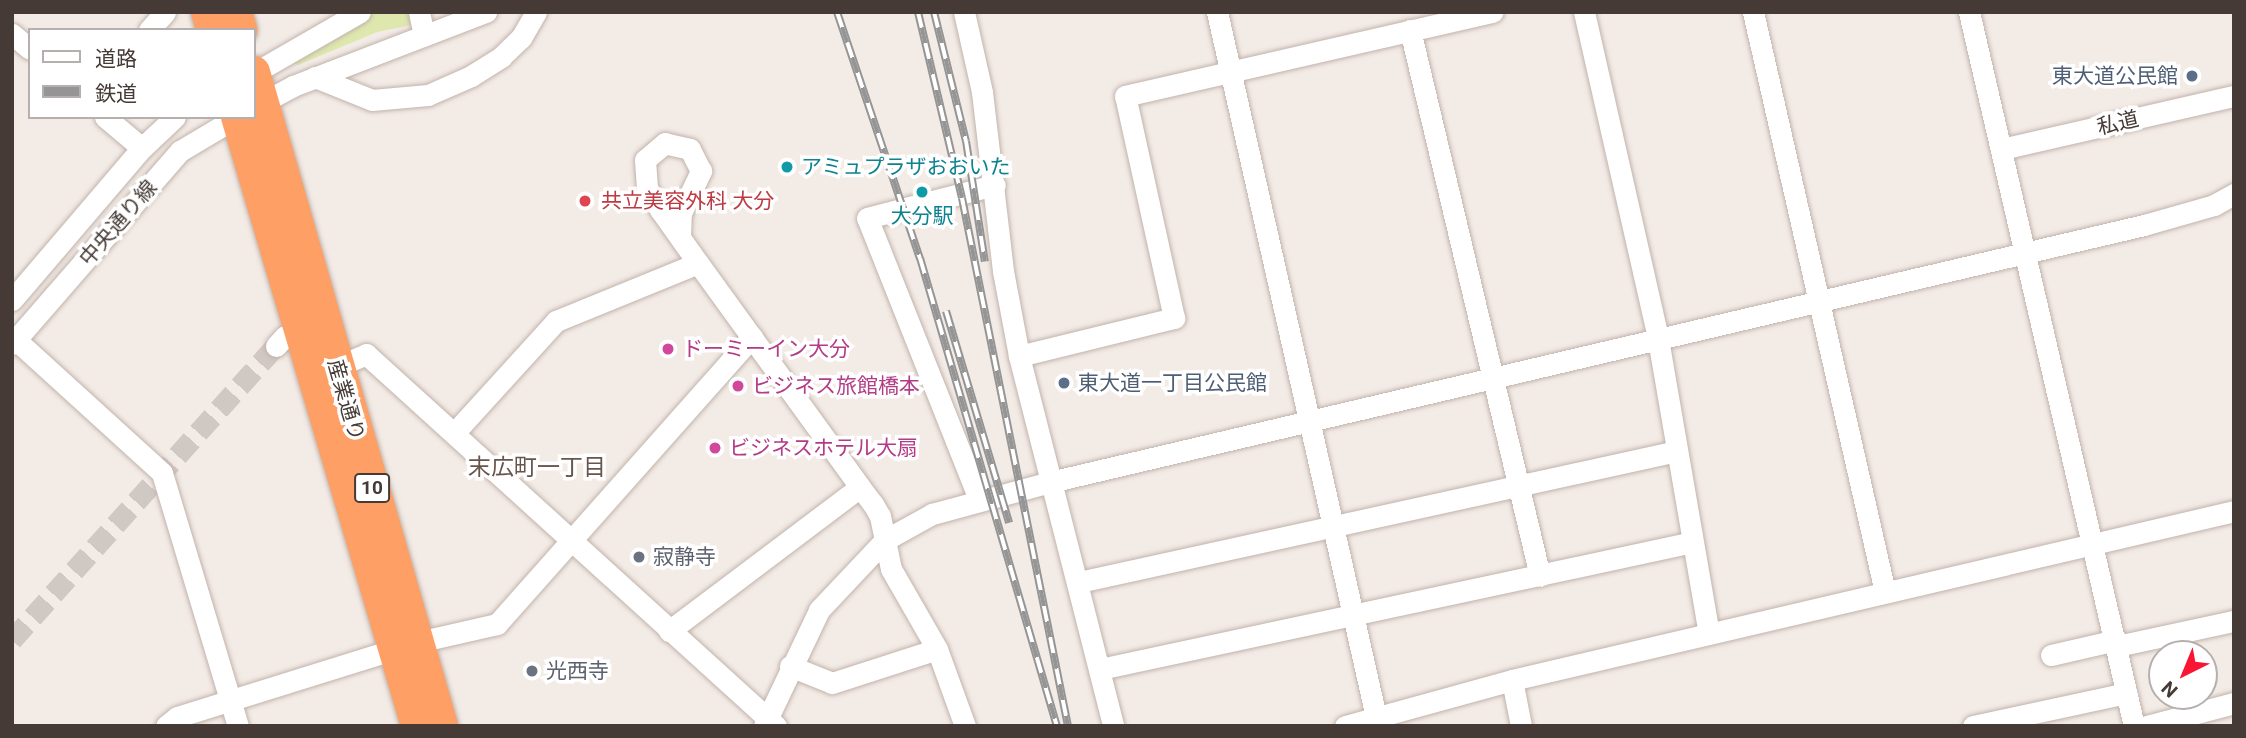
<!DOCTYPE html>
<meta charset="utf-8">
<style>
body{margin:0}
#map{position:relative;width:2246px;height:738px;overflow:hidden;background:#f3ebe6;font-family:Roboto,"Noto Sans JP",sans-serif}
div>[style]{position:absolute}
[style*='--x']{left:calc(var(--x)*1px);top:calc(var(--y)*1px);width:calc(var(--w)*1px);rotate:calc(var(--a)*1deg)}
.green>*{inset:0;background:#dee7ae}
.minor-tunnel>*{height:21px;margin-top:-10.5px;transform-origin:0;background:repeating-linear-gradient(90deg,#d0c8c3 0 21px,transparent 0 31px)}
.roads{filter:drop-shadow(0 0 2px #c1b3ab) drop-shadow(0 0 2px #c1b3ab)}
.minor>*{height:21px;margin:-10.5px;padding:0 10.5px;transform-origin:10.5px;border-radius:10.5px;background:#fff}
.highway>*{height:32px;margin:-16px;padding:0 16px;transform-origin:16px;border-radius:16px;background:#fea066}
.rail>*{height:8px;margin-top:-4px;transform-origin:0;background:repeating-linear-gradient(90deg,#fff 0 16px,#959595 0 32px);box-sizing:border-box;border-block:2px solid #959595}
.dots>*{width:19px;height:19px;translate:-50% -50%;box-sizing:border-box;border:4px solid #fff;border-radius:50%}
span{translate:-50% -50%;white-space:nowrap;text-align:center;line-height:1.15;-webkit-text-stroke:7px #fff;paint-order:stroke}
.shield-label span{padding:2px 5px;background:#fff;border:2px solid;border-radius:5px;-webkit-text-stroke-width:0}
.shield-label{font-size:19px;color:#453a35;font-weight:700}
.service-label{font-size:21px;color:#4e5e75}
.right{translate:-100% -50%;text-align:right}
.left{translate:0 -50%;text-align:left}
.street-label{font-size:21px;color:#453a35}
.culture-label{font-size:21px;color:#0d838f}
.health-label{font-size:21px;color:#be3a42}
.hotel-label{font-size:21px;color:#b23c85}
.worship-label{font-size:21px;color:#5b616d}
.neighbourhood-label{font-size:23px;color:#68554c}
.frame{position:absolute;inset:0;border:14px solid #453a35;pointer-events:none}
.legend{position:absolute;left:28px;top:28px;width:228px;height:91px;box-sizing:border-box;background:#fff;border:2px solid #b5b0ae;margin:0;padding:9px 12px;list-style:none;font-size:21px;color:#453a35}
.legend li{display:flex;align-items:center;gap:14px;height:35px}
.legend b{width:35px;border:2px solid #b5b0ae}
.north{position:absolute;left:2148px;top:640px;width:70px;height:70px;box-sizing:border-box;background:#fff;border:2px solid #b5b0ae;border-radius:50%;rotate:223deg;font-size:19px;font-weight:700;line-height:28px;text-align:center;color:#453a35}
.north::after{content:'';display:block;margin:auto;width:24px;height:32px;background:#fa1533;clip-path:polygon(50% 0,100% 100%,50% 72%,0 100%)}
</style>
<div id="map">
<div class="green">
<div style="clip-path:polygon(374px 12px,412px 12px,412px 25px,377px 32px,298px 65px,289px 62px,293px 55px)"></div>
</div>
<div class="minor-tunnel">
<div style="--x:12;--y:640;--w:395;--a:-48.1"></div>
</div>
<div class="roads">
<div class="minor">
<div style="--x:419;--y:12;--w:24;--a:78"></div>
<div style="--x:964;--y:12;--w:82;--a:77.3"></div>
<div style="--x:982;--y:92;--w:180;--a:83.3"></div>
<div style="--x:1003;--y:271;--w:86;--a:79.3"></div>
<div style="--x:1019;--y:356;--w:382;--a:75.7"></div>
<div style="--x:1217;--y:12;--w:732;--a:77.29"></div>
<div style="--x:1584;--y:12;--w:335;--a:77.2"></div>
<div style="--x:1658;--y:339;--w:299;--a:80.2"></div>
<div style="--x:1753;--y:12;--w:595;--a:77.18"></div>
<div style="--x:1969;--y:12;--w:733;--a:76.99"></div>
<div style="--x:149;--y:30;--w:24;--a:-48"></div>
<div style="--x:1410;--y:30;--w:561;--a:76.61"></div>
<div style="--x:12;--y:34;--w:23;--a:40"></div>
<div style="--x:254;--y:73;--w:122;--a:-29.9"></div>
<div style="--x:315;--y:77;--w:61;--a:22"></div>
<div style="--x:372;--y:100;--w:56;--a:-5.1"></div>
<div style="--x:428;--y:95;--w:47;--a:-23.8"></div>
<div style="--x:471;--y:76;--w:36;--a:-32"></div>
<div style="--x:501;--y:57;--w:28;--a:-44"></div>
<div style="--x:521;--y:38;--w:30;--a:-60"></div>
<div style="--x:254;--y:107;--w:44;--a:-28.3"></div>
<div style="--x:293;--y:86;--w:207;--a:-21"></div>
<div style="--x:105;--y:117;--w:48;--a:40"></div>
<div style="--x:2002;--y:149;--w:238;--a:-12.9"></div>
<div style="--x:680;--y:237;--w:24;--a:-88"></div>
<div style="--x:681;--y:213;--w:47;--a:-64.5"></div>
<div style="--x:701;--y:171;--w:25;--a:-117"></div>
<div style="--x:690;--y:149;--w:26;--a:-167"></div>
<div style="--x:665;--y:143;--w:26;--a:140"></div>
<div style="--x:645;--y:160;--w:28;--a:86"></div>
<div style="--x:647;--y:188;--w:27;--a:59"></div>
<div style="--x:661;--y:211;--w:64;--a:54.6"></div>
<div style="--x:698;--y:263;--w:276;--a:54.1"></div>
<div style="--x:860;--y:487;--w:21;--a:53"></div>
<div style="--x:873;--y:504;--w:14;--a:60"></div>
<div style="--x:880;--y:516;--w:54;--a:78.3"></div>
<div style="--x:891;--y:569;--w:92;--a:60.1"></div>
<div style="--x:937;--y:649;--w:82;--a:70"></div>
<div style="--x:12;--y:300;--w:200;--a:-49.5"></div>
<div style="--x:142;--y:148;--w:45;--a:-43.2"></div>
<div style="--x:16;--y:340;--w:197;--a:42.3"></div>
<div style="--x:162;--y:473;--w:264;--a:73.3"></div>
<div style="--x:12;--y:344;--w:256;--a:-49"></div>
<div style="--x:180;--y:151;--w:66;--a:-30.8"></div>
<div style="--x:276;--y:346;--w:13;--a:-48"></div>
<div style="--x:1019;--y:356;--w:160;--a:-13.8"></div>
<div style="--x:1174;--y:318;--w:227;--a:-102.4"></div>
<div style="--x:1125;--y:96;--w:377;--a:-12.9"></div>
<div style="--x:336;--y:367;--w:33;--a:-23"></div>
<div style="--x:366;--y:354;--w:554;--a:42.22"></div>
<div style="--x:456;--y:431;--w:149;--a:-47.7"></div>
<div style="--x:556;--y:321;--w:153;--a:-22.2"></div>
<div style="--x:979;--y:499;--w:302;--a:-111.7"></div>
<div style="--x:867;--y:218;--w:132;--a:-14.5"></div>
<div style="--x:1079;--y:582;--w:612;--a:-12.36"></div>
<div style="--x:669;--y:631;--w:239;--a:-37"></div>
<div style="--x:2117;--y:646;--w:120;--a:-12.1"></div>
<div style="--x:2051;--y:655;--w:67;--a:-13"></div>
<div style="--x:790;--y:666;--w:45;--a:22"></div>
<div style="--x:832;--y:683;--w:110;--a:-17.9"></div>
<div style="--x:1100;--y:669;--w:606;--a:-12.09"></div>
<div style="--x:1512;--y:680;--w:742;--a:-13.17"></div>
<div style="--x:166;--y:726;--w:14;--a:-39"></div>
<div style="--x:177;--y:717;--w:252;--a:-17.3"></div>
<div style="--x:418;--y:642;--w:81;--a:-12.8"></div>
<div style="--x:497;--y:624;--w:384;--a:-48.4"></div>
<div style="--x:764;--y:726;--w:128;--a:-64.6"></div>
<div style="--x:819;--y:610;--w:96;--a:-46.7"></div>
<div style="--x:885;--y:540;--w:54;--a:-29"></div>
<div style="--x:932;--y:514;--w:122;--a:-15.2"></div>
<div style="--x:1050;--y:482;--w:1124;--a:-13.22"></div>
<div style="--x:2144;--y:225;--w:73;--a:-15.9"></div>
<div style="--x:2214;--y:205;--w:23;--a:-29"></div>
<div style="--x:1345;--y:726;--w:173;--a:-15.4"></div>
<div style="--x:1512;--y:680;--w:47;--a:78.9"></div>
<div style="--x:1973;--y:726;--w:157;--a:-12.1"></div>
<div style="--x:2147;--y:726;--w:90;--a:-14.8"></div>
</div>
<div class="highway">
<div style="--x:207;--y:12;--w:19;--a:74"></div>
<div style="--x:236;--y:12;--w:19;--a:74"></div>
<div style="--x:254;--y:72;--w:680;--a:73.96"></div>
<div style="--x:237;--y:117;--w:635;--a:73.53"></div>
</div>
</div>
<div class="rail">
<div style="--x:837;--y:12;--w:260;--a:71.4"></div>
<div style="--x:920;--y:258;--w:488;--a:73.7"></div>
<div style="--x:918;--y:12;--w:191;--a:76.7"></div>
<div style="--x:962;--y:198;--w:539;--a:78.65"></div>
<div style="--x:934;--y:12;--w:133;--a:76.1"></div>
<div style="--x:966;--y:141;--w:122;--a:81.1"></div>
<div style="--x:946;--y:311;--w:221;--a:73.4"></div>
</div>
<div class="dots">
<div style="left:2192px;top:76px;background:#5c6f8a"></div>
<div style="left:787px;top:167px;background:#0f9aa8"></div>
<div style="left:922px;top:192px;background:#0f9aa8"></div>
<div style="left:585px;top:201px;background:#e0444e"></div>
<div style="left:668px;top:349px;background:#d1479c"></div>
<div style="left:1064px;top:383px;background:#5c6f8a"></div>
<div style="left:738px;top:386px;background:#d1479c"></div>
<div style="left:715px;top:448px;background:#d1479c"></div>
<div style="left:639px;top:557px;background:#6b7280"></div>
<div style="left:532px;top:671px;background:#6b7280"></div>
</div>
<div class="shield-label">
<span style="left:372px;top:488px">10</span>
</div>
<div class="service-label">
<span class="right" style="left:2178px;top:76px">東大道公民館</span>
<span class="left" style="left:1078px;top:383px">東大道一丁目公民館</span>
</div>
<div class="street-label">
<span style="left:2118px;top:123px;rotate:-13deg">私道</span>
<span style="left:118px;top:223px;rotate:-49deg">中央通り線</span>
<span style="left:346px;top:400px;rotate:74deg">産業通り</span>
</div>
<div class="culture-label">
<span class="left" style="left:801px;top:167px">アミュプラザおおいた</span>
<span style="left:922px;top:216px">大分駅</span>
</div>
<div class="health-label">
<span class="left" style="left:601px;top:201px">共立美容外科 大分</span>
</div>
<div class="hotel-label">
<span class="left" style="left:682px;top:349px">ドーミーイン大分</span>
<span class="left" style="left:752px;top:386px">ビジネス旅館橋本</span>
<span class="left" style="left:729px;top:448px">ビジネスホテル大扇</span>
</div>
<div class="worship-label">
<span class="left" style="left:653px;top:557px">寂静寺</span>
<span class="left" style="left:546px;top:671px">光西寺</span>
</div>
<div class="neighbourhood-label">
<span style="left:537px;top:468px">末広町一丁目</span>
</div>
<div class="frame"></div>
<ul class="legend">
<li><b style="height:9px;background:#fff"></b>道路</li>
<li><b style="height:9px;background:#959595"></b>鉄道</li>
</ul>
<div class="north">N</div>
</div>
